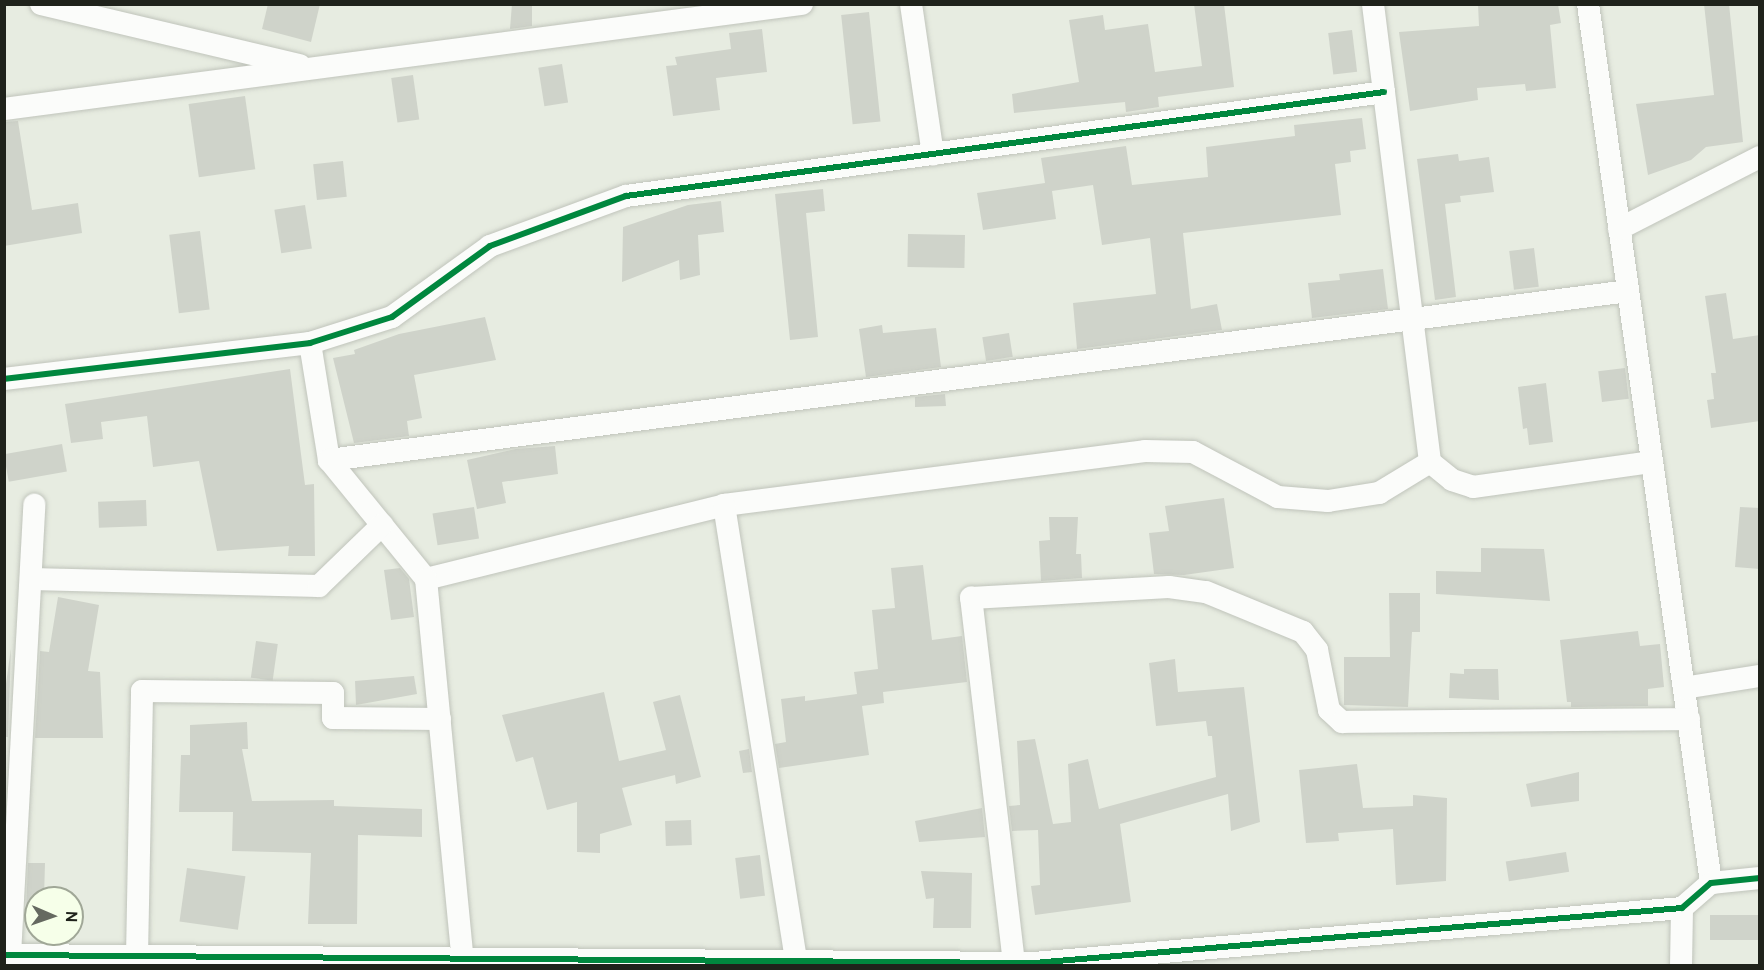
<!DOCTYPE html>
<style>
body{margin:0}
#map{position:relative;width:1764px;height:970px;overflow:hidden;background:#e7ece1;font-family:Overpass,sans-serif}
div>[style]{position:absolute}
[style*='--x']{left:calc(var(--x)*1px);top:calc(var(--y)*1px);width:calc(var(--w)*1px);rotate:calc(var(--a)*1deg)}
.building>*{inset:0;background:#cfd3ca;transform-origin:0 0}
.roads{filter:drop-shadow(0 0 2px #c0c4bb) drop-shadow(0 0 2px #c0c4bb)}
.street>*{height:22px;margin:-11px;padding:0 11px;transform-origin:11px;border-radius:11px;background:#fbfcfa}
.cycleway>*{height:6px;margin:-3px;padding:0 3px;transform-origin:3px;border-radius:3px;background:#00873e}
span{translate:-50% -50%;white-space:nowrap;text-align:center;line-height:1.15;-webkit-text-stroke:4.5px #f6ffe9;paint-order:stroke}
.frame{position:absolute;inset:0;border:6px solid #1f221b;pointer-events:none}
.north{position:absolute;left:24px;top:886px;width:60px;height:60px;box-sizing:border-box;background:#f6ffe9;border:2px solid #a0a797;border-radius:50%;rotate:92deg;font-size:16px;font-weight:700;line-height:24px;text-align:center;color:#1f221b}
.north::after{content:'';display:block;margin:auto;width:21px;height:27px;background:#656960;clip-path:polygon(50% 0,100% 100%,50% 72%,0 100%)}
</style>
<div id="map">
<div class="building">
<div style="clip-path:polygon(268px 4px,320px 4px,311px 42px,262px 29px)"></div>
<div style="clip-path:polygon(512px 4px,532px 4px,532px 26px,510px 29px)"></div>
<div style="clip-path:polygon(1194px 4px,1224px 4px,1234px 87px,1158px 97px,1159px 107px,1126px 112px,1125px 102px,1014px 113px,1012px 94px,1079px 82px,1069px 20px,1103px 15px,1105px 30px,1148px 24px,1155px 72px,1202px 66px)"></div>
<div style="clip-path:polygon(1478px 4px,1558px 4px,1561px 23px,1550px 25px,1556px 88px,1526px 91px,1525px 84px,1477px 88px,1478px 100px,1410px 111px,1399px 32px,1479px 26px)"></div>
<div style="clip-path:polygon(1704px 4px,1729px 4px,1743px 142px,1706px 147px,1691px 160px,1648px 175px,1636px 104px,1714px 95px)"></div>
<div style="left:869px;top:12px;width:110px;height:28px;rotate:84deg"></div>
<div style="clip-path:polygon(762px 29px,767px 72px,716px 78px,720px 110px,673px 116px,666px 66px,677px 65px,675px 57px,731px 49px,729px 33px)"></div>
<div style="left:1352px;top:30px;width:42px;height:24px;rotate:83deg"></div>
<div style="left:562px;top:64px;width:39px;height:24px;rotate:81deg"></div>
<div style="left:413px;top:75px;width:45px;height:22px;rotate:82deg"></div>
<div style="left:245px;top:96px;width:74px;height:57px;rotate:82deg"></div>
<div style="clip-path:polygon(1362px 118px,1366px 149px,1350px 151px,1351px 162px,1335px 164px,1341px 215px,1183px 233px,1191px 309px,1217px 304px,1222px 330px,1077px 349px,1073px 303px,1156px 294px,1150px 238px,1102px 245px,1093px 185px,1052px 191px,1056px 219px,983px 230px,977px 193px,1045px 183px,1041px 158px,1126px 146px,1132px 185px,1208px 177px,1206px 147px,1295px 136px,1294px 125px)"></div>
<div style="clip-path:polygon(18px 121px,32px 210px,78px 203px,82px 233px,4px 246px,4px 122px)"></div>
<div style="clip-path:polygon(1458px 154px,1459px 161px,1489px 157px,1494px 192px,1460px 196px,1461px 202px,1445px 204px,1456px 297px,1435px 300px,1417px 159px)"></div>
<div style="left:343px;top:161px;width:36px;height:30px;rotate:84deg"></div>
<div style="clip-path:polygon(823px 189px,825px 211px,806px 213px,818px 337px,790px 340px,775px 194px)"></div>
<div style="clip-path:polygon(721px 201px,724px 232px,698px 235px,700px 275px,680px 280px,679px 260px,622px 282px,623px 227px,688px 205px)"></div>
<div style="left:305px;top:205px;width:44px;height:31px;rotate:81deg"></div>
<div style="left:200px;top:231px;width:79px;height:31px;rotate:83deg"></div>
<div style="left:908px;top:234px;width:57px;height:33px;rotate:1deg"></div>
<div style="left:1534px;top:248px;width:39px;height:25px;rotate:83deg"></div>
<div style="clip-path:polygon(1383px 269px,1388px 309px,1312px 318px,1308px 283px,1340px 280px,1339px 274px)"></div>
<div style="clip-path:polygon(1726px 293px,1733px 339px,1760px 335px,1760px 421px,1711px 428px,1707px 400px,1714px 399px,1711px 373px,1716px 373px,1705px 296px)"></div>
<div style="clip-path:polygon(485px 317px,496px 360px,414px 375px,422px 418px,407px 421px,409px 436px,354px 443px,333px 358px,355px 354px,354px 350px,399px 334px)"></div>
<div style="clip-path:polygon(882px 325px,883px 333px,936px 328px,941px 367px,866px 377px,859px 329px)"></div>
<div style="left:1009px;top:333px;width:24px;height:27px;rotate:81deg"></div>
<div style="left:1625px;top:368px;width:31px;height:27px;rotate:83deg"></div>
<div style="clip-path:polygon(290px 369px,305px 485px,314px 484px,315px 556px,288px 556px,289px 546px,217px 551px,199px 461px,153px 467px,147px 416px,101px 422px,103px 439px,71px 443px,65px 404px)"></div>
<div style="clip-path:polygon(1546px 383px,1553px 442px,1529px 445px,1527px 428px,1523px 429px,1518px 387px)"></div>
<div style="clip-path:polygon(945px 394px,946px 406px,915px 407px,915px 397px)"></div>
<div style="left:62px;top:444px;width:28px;height:59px;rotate:80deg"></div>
<div style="clip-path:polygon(555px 446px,558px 474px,502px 482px,506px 503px,477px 509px,467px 460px,516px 449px)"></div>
<div style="clip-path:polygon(1224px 498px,1234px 568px,1184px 575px,1154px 574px,1149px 533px,1169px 531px,1165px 506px)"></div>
<div style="left:146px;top:500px;width:26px;height:48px;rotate:88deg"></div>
<div style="left:474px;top:507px;width:32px;height:42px;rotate:81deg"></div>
<div style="clip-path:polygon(1740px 507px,1760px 508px,1760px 569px,1735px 567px)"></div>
<div style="clip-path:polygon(1049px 517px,1078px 517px,1076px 554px,1081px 554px,1082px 578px,1041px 581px,1039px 541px,1050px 540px)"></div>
<div style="clip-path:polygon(1481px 548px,1544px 549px,1550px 601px,1436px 594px,1436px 571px,1481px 572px)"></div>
<div style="clip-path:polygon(923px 565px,932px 640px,962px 636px,967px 682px,883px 692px,884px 703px,862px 706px,869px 755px,779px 768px,775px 744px,786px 742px,781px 699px,805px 696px,805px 701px,857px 694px,854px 672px,878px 669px,872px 610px,895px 608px,891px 568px)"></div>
<div style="clip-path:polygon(400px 568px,409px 579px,414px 617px,391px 620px,384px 570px)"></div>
<div style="clip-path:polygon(1389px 593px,1420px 593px,1420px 632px,1412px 632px,1408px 707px,1344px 705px,1344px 657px,1390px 657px)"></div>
<div style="clip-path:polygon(58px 597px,99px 605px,88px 671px,100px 672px,103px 738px,35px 738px,40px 651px,49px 652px)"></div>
<div style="clip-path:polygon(1638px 631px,1640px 646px,1660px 644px,1664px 687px,1648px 689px,1648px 706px,1571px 707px,1571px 702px,1567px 702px,1560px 640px)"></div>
<div style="left:256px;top:641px;width:22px;height:37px;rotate:8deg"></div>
<div style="clip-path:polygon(11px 648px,8px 737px,4px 737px,4px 698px)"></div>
<div style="clip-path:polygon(1175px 659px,1178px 692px,1244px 687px,1260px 822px,1231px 831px,1228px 794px,1120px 824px,1131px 902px,1035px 915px,1031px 886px,1040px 885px,1038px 830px,1012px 831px,1009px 806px,1020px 805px,1017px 741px,1035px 739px,1053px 824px,1071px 822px,1068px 764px,1088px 759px,1099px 809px,1216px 777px,1212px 736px,1208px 736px,1206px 721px,1156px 726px,1149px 663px)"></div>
<div style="clip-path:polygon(1464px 669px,1498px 669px,1499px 700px,1449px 698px,1450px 673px,1464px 674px)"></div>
<div style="clip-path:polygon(414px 676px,417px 694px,356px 705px,355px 681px)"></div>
<div style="clip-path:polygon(604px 692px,619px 761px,666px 750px,653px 702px,680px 695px,701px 777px,676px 784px,675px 775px,622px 788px,632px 825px,600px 834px,600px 853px,577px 852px,577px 802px,547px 810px,533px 757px,516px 762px,502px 715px)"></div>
<div style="clip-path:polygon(247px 722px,248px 749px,242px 749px,252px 801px,334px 800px,334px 806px,422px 809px,422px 837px,358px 835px,357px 924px,308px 924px,311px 853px,232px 851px,233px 812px,179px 812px,181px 755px,190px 755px,190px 725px)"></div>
<div style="clip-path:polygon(749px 749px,752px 772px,743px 773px,739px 751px)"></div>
<div style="clip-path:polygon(1357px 764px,1363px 808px,1413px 806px,1413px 795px,1447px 798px,1446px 881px,1396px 885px,1393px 829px,1338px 833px,1339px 841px,1306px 843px,1299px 770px)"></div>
<div style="clip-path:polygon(1579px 772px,1579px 801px,1531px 807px,1526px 784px)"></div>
<div style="clip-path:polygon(982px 808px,985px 837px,919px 842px,915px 821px)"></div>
<div style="left:691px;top:820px;width:25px;height:26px;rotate:88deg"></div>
<div style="left:1566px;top:852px;width:20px;height:61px;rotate:81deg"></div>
<div style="left:760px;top:855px;width:41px;height:25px;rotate:83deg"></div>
<div style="clip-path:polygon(28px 863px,45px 863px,44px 898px,36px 898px,36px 911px,26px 911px)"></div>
<div style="left:187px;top:868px;width:59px;height:54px;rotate:8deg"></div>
<div style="clip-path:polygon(921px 871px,972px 873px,971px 928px,933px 928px,934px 898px,926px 899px)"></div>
<div style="left:1760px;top:915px;width:25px;height:50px;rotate:90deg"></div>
</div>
<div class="roads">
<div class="street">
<div style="--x:41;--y:4;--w:266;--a:13.3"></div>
<div style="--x:911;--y:4;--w:152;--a:81.7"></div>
<div style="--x:1373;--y:4;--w:462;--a:82.9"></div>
<div style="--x:1430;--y:462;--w:28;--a:39"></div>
<div style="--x:1452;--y:480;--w:22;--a:18"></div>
<div style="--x:1473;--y:487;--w:181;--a:-8"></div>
<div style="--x:1588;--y:4;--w:888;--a:82.03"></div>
<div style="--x:4;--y:109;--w:805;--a:-7.5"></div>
<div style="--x:1619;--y:229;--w:158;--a:-27.1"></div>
<div style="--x:310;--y:343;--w:119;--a:80.8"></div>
<div style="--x:329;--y:460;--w:154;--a:50.8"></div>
<div style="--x:426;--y:579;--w:307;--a:-13.9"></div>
<div style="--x:724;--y:505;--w:424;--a:-7.3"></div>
<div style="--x:1145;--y:451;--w:48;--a:1.2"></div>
<div style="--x:1193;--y:452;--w:96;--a:27.9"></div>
<div style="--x:1278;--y:497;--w:50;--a:4.6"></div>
<div style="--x:1328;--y:501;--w:52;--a:-8.9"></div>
<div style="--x:1379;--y:493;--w:60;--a:-31.3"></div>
<div style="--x:4;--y:379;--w:308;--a:-6.7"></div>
<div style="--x:310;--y:343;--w:86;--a:-17.6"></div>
<div style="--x:392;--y:317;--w:121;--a:-35.9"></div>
<div style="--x:490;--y:246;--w:145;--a:-20.2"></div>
<div style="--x:626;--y:196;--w:765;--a:-7.81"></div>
<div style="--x:329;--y:460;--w:1310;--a:-7.41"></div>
<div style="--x:724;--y:505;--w:462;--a:81"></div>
<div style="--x:31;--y:579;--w:288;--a:1.4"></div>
<div style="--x:319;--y:586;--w:88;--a:-44.1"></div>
<div style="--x:426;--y:579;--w:389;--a:84.5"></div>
<div style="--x:1684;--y:688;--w:77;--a:-9"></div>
<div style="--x:4;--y:955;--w:1030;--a:0.45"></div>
<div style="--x:1034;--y:963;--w:650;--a:-4.85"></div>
<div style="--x:1682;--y:908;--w:38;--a:-41"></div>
<div style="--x:1711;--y:883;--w:49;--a:-5.8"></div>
<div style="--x:10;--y:955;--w:451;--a:-86.9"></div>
<div style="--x:137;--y:956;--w:265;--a:-88.9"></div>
<div style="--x:142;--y:691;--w:191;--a:0.6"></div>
<div style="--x:333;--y:693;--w:25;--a:90"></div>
<div style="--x:333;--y:718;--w:107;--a:0.5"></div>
<div style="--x:1014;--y:963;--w:368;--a:-96.7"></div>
<div style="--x:971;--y:598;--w:198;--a:-3.2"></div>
<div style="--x:1169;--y:587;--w:37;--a:8"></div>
<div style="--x:1206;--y:592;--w:105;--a:22.4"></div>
<div style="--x:1303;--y:632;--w:23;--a:52"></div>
<div style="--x:1317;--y:650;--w:61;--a:78.7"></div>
<div style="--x:1329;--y:710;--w:18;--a:43"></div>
<div style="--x:1342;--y:722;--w:347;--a:-0.5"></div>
<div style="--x:1681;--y:966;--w:58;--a:-89"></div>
</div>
</div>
<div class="cycleway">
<div style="--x:4;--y:379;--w:308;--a:-6.7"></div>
<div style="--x:310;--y:343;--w:86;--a:-17.6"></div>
<div style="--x:392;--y:317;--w:121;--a:-35.9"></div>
<div style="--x:490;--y:246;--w:145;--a:-20.2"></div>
<div style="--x:626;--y:196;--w:765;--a:-7.81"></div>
<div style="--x:4;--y:955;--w:1030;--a:0.45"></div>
<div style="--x:1034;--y:963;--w:650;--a:-4.85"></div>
<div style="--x:1682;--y:908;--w:38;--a:-41"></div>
<div style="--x:1711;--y:883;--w:49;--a:-5.8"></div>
</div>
<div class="frame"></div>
<div class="north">N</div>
</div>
